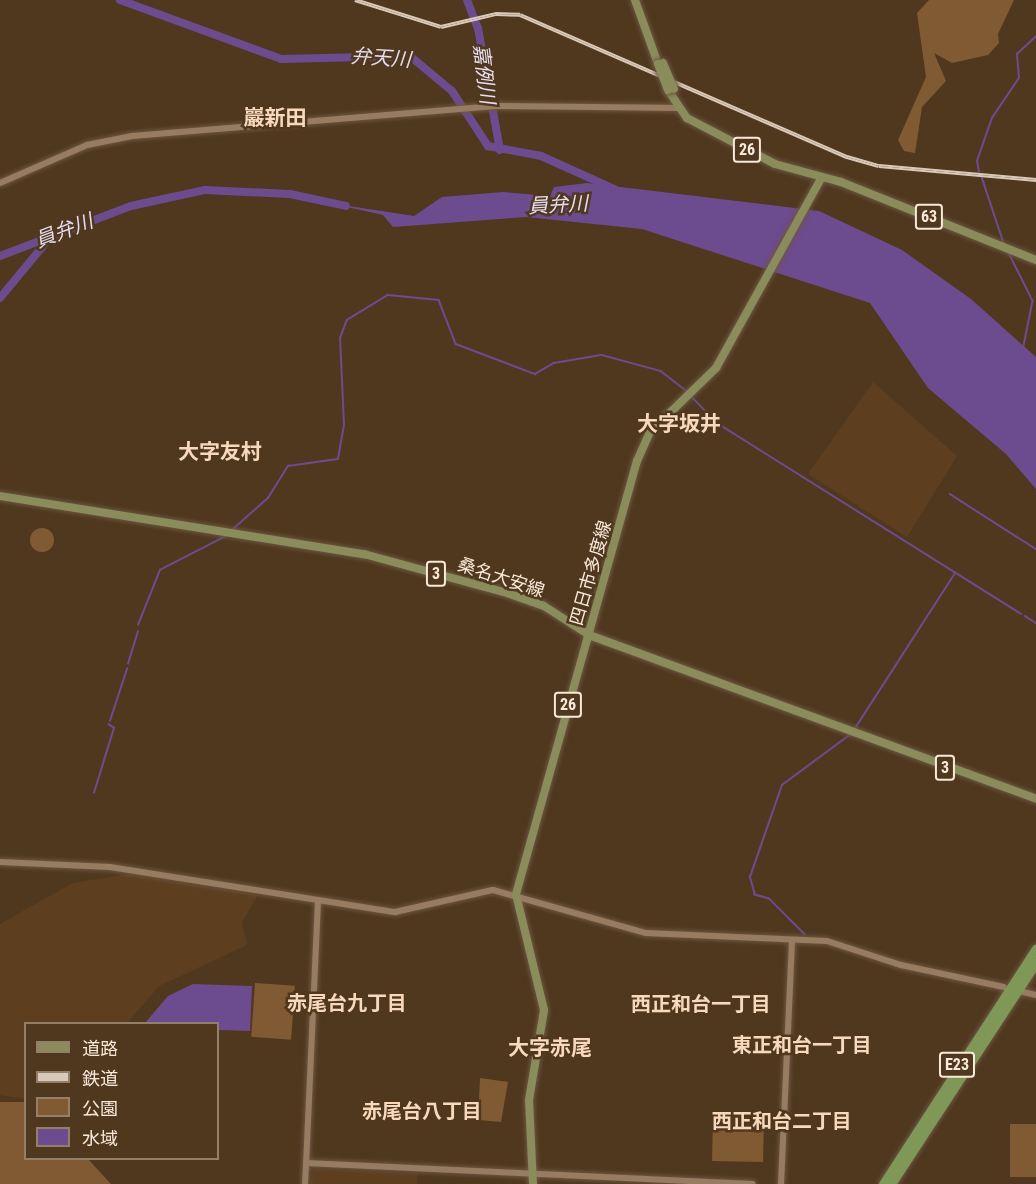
<!DOCTYPE html>
<meta charset="utf-8">
<style>
body{margin:0}
#map{position:relative;width:1036px;height:1184px;overflow:hidden;background:#50381f;font-family:"Roboto Condensed","Noto Sans JP",sans-serif}
div>[style]{position:absolute}
[style*='--x']{left:calc(var(--x)*1px);top:calc(var(--y)*1px);width:calc(var(--w)*1px);rotate:calc(var(--a)*1deg)}
.built>*{inset:0;background:#5d3f20}
.green>*{inset:0;background:#805a32;transform-origin:0 0}
.round{border-radius:50%}
.water>*{inset:0;background:#6d4b8f}
.stream>*{height:1.5px;margin:-0.75px;padding:0 0.75px;transform-origin:0.75px;border-radius:0.75px;background:#6d4b8f}
.river>*{height:8px;margin:-4px;padding:0 4px;transform-origin:4px;border-radius:4px;background:#6d4b8f}
.roads{filter:drop-shadow(0 0 2px #6c5741) drop-shadow(0 0 2px #6c5741)}
.minor>*{height:6px;margin:-3px;padding:0 3px;transform-origin:3px;border-radius:3px;background:#987c61}
.major>*{height:8px;margin:-4px;padding:0 4px;transform-origin:4px;border-radius:4px;background:#8a8d5b}
.highway>*{height:9px;margin:-4.5px;padding:0 4.5px;transform-origin:4.5px;border-radius:4.5px;background:#809857}
.rail>*{height:4px;margin-top:-2px;transform-origin:0;background:repeating-linear-gradient(90deg,#50381f 0 4.5px,#d9c9b8 0 9px);box-sizing:border-box;border-block:2px solid #d9c9b8}
.bridges{filter:drop-shadow(0 0 2px #6c5741) drop-shadow(0 0 2px #6c5741)}
.major-bridge>*{height:8px;margin:-4px;padding:0 4px;transform-origin:4px;border-radius:4px;background:#8a8d5b}
span{translate:-50% -50%;white-space:nowrap;text-align:center;line-height:1.15;-webkit-text-stroke:5px #50381f;paint-order:stroke}
.shield-label span{padding:2px 4px;background:#50381f;border:2px solid;border-radius:4px;-webkit-text-stroke-width:0}
.shield-label{font-size:16px;color:#f8e9da;font-weight:700}
.street-label{font-size:18px;color:#f8e9da}
.water-label{font-size:20px;color:#e7def2;font-style:italic}
.neighbourhood-label{font-size:20px;color:#f8d9bc;font-weight:700}
.quarter-label{font-size:21px;color:#f8d9bc;font-weight:700}
.legend{position:absolute;left:24px;top:1022px;width:195px;height:138px;box-sizing:border-box;background:#50381f;border:2px solid #937f6a;margin:0;padding:8px 10px;list-style:none;font-size:18px;color:#f8e9da}
.legend li{display:flex;align-items:center;gap:12px;height:30px}
.legend b{width:30px;border:2px solid #937f6a}
</style>
<div id="map">
<div class="built">
<div style="clip-path:polygon(873px 382px,957px 456px,907px 537px,808px 474px)"></div>
<div style="clip-path:polygon(129px 874px,258px 895px,242px 922px,247px 945px,159px 986px,127px 1023px,26px 1024px,25px 1099px,0 1095px,0 924px,73px 883px)"></div>
<div style="clip-path:polygon(313px 1169px,417px 1173px,417px 1184px,310px 1184px)"></div>
</div>
<div class="green">
<div style="clip-path:polygon(929px 0,1014px 0,998px 34px,999px 43px,988px 55px,952px 63px,934px 53px,946px 81px,922px 107px,915px 153px,904px 151px,898px 140px,926px 77px,917px 13px)"></div>
<div class="round" style="left:30px;top:528px;width:24px;height:24px"></div>
<div style="left:255px;top:983px;width:40px;height:54px;rotate:4deg"></div>
<div style="clip-path:polygon(480px 1078px,508px 1082px,501px 1122px,478px 1120px)"></div>
<div style="clip-path:polygon(0 1102px,25px 1102px,26px 1158px,88px 1159px,111px 1184px,0 1184px)"></div>
<div style="left:713px;top:1110px;width:51px;height:51px;rotate:1deg"></div>
<div style="left:1036px;top:1124px;width:53px;height:26px;rotate:90deg"></div>
</div>
<div class="water">
<div style="clip-path:polygon(587px 183px,819px 211px,902px 250px,971px 299px,1036px 357px,1036px 489px,1006px 454px,928px 388px,870px 303px,642px 229px,526px 217px,393px 227px,383px 215px,329px 203px,414px 216px,442px 197px,503px 192px,550px 196px,554px 187px)"></div>
<div style="clip-path:polygon(193px 984px,252px 986px,250px 1031px,218px 1030px,218px 1024px,145px 1023px,168px 996px)"></div>
</div>
<div class="stream">
<div style="--x:979;--y:172;--w:11;--a:-100"></div>
<div style="--x:977;--y:161;--w:46;--a:-70.8"></div>
<div style="--x:992;--y:118;--w:48;--a:-56"></div>
<div style="--x:1019;--y:78;--w:24;--a:-95"></div>
<div style="--x:1017;--y:54;--w:26;--a:-43"></div>
<div style="--x:982;--y:177;--w:70;--a:71.6"></div>
<div style="--x:1009;--y:253;--w:54;--a:63.4"></div>
<div style="--x:1033;--y:301;--w:46;--a:101.3"></div>
<div style="--x:692;--y:397;--w:36;--a:46"></div>
<div style="--x:717;--y:423;--w:359;--a:32.1"></div>
<div style="--x:950;--y:494;--w:102;--a:32.6"></div>
<div style="--x:233;--y:529;--w:47;--a:-41.5"></div>
<div style="--x:268;--y:498;--w:38;--a:-58"></div>
<div style="--x:288;--y:466;--w:50;--a:-8"></div>
<div style="--x:338;--y:459;--w:35;--a:-80"></div>
<div style="--x:344;--y:425;--w:87;--a:-92.6"></div>
<div style="--x:340;--y:338;--w:19;--a:-69"></div>
<div style="--x:347;--y:320;--w:48;--a:-31.4"></div>
<div style="--x:388;--y:295;--w:51;--a:5.6"></div>
<div style="--x:439;--y:300;--w:47;--a:68.9"></div>
<div style="--x:456;--y:344;--w:85;--a:20.8"></div>
<div style="--x:535;--y:374;--w:22;--a:-30"></div>
<div style="--x:554;--y:363;--w:49;--a:-9.5"></div>
<div style="--x:602;--y:355;--w:61;--a:15.2"></div>
<div style="--x:661;--y:371;--w:33;--a:38"></div>
<div style="--x:1025;--y:616;--w:13;--a:32"></div>
<div style="--x:138;--y:625;--w:59;--a:-68.2"></div>
<div style="--x:160;--y:570;--w:74;--a:-27.3"></div>
<div style="--x:128;--y:664;--w:34;--a:-73"></div>
<div style="--x:110;--y:721;--w:55;--a:-71.9"></div>
<div style="--x:854;--y:730;--w:187;--a:-57.2"></div>
<div style="--x:94;--y:793;--w:68;--a:-72.9"></div>
<div style="--x:114;--y:728;--w:6;--a:-149"></div>
<div style="--x:805;--y:935;--w:51;--a:-135"></div>
<div style="--x:769;--y:899;--w:15;--a:-164"></div>
<div style="--x:755;--y:895;--w:19;--a:-106"></div>
<div style="--x:750;--y:877;--w:97;--a:-70.8"></div>
<div style="--x:782;--y:785;--w:86;--a:-36.5"></div>
</div>
<div class="river">
<div style="--x:120;--y:0;--w:171;--a:20.1"></div>
<div style="--x:281;--y:59;--w:129;--a:-1.3"></div>
<div style="--x:410;--y:56;--w:55;--a:39.8"></div>
<div style="--x:452;--y:91;--w:66;--a:56.8"></div>
<div style="--x:488;--y:146;--w:54;--a:10.7"></div>
<div style="--x:541;--y:156;--w:80;--a:24.3"></div>
<div style="--x:467;--y:0;--w:30;--a:69"></div>
<div style="--x:478;--y:28;--w:124;--a:79.8"></div>
<div style="--x:0;--y:256;--w:140;--a:-20.9"></div>
<div style="--x:131;--y:206;--w:76;--a:-12.2"></div>
<div style="--x:205;--y:190;--w:85;--a:2.7"></div>
<div style="--x:290;--y:194;--w:57;--a:12.1"></div>
<div style="--x:0;--y:298;--w:83;--a:-50.4"></div>
</div>
<div class="roads">
<div class="minor">
<div style="--x:0;--y:183;--w:95;--a:-23.6"></div>
<div style="--x:87;--y:145;--w:46;--a:-11.3"></div>
<div style="--x:132;--y:136;--w:368;--a:-4.7"></div>
<div style="--x:499;--y:106;--w:180;--a:0.6"></div>
<div style="--x:0;--y:862;--w:110;--a:2.6"></div>
<div style="--x:110;--y:867;--w:289;--a:9"></div>
<div style="--x:395;--y:912;--w:100;--a:-12.7"></div>
<div style="--x:493;--y:890;--w:159;--a:15.7"></div>
<div style="--x:646;--y:933;--w:181;--a:2.5"></div>
<div style="--x:827;--y:941;--w:78;--a:18"></div>
<div style="--x:901;--y:965;--w:105;--a:12.1"></div>
<div style="--x:318;--y:901;--w:262;--a:92.6"></div>
<div style="--x:306;--y:1163;--w:447;--a:2.7"></div>
<div style="--x:1023;--y:992;--w:13;--a:13"></div>
<div style="--x:305;--y:1184;--w:21;--a:-87"></div>
<div style="--x:781;--y:1184;--w:243;--a:-87.4"></div>
</div>
<div class="major">
<div style="--x:635;--y:0;--w:68;--a:70.2"></div>
<div style="--x:668;--y:90;--w:34;--a:56"></div>
<div style="--x:687;--y:118;--w:99;--a:27.6"></div>
<div style="--x:775;--y:164;--w:68;--a:15.3"></div>
<div style="--x:841;--y:182;--w:210;--a:21.8"></div>
<div style="--x:0;--y:496;--w:369;--a:9.1"></div>
<div style="--x:364;--y:554;--w:145;--a:15.2"></div>
<div style="--x:504;--y:592;--w:42;--a:19.3"></div>
<div style="--x:544;--y:606;--w:54;--a:32.8"></div>
<div style="--x:589;--y:635;--w:476;--a:20.1"></div>
<div style="--x:533;--y:1184;--w:84;--a:-92.7"></div>
<div style="--x:529;--y:1100;--w:91;--a:-80.5"></div>
<div style="--x:544;--y:1010;--w:119;--a:-103.6"></div>
<div style="--x:516;--y:894;--w:450;--a:-74.4"></div>
<div style="--x:637;--y:461;--w:32;--a:-66"></div>
<div style="--x:650;--y:432;--w:92;--a:-44.1"></div>
<div style="--x:716;--y:368;--w:218;--a:-61"></div>
</div>
<div class="highway">
<div style="--x:883;--y:1184;--w:281;--a:-57"></div>
<div style="--x:891;--y:1184;--w:265;--a:-56.8"></div>
</div>
</div>
<div class="rail">
<div style="--x:355;--y:0;--w:90;--a:17.4"></div>
<div style="--x:441;--y:27;--w:57;--a:-13.3"></div>
<div style="--x:496;--y:14;--w:24;--a:2"></div>
<div style="--x:520;--y:15;--w:357;--a:23.5"></div>
<div style="--x:847;--y:157;--w:33;--a:16"></div>
<div style="--x:879;--y:166;--w:158;--a:5.1"></div>
</div>
<div class="bridges">
<div class="major-bridge">
<div style="--x:663;--y:63;--w:28;--a:67"></div>
<div style="--x:658;--y:64;--w:28;--a:69"></div>
</div>
</div>
<div class="shield-label">
<span style="left:747px;top:150px">26</span>
<span style="left:929px;top:217px">63</span>
<span style="left:436px;top:574px">3</span>
<span style="left:568px;top:705px">26</span>
<span style="left:945px;top:768px">3</span>
<span style="left:957px;top:1065px">E23</span>
</div>
<div class="street-label">
<span style="left:591px;top:573px;rotate:-74deg">四日市多度線</span>
<span style="left:501px;top:578px;rotate:18deg">桑名大安線</span>
</div>
<div class="water-label">
<span style="left:381px;top:58px;rotate:4deg">弁天川</span>
<span style="left:484px;top:74px;rotate:83deg">嘉例川</span>
<span style="left:558px;top:205px;rotate:-3deg">員弁川</span>
<span style="left:64px;top:231px;rotate:-21deg">員弁川</span>
</div>
<div class="neighbourhood-label">
<span style="left:347px;top:1003px">赤尾台九丁目</span>
<span style="left:701px;top:1004px">西正和台一丁目</span>
<span style="left:802px;top:1045px">東正和台一丁目</span>
<span style="left:422px;top:1111px">赤尾台八丁目</span>
<span style="left:782px;top:1121px">西正和台二丁目</span>
</div>
<div class="quarter-label">
<span style="left:275px;top:118px">巖新田</span>
<span style="left:679px;top:424px">大字坂井</span>
<span style="left:220px;top:452px">大字友村</span>
<span style="left:550px;top:1048px">大字赤尾</span>
</div>
<ul class="legend">
<li><b style="height:8px;background:#8a8d5b"></b>道路</li>
<li><b style="height:8px;background:#d9c9b8"></b>鉄道</li>
<li><b style="height:16px;background:#805a32"></b>公園</li>
<li><b style="height:16px;background:#6d4b8f"></b>水域</li>
</ul>
</div>
